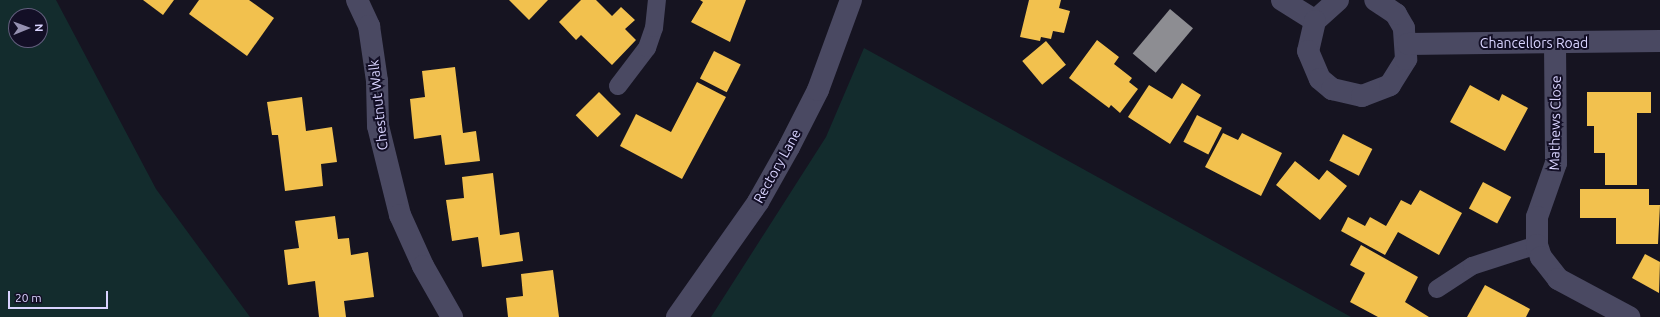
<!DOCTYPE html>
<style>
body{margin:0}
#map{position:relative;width:1660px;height:317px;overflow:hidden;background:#161421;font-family:Ubuntu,sans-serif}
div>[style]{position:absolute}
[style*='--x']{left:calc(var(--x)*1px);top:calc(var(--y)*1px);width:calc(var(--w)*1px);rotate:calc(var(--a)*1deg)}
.green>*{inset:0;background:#132c2d}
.homes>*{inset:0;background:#f2c14e;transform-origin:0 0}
.industry>*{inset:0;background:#8d8d92;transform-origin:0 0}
.service>*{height:18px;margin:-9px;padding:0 9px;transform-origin:9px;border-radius:9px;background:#4a4962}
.minor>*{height:22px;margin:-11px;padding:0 11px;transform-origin:11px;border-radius:11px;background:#4a4962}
.tertiary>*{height:22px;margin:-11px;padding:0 11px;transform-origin:11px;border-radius:11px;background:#4a4962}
span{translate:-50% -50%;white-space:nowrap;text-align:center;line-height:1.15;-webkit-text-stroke:4px #130f26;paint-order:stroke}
.street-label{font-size:14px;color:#d9d4ff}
.north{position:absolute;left:8px;top:8px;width:40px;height:40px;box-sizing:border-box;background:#130f26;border:1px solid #625e7d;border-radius:50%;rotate:89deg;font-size:11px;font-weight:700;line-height:16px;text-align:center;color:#d9d4ff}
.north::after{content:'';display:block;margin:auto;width:14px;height:18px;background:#9591b1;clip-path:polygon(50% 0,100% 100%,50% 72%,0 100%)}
.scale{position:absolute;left:8px;top:291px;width:100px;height:18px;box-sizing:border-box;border:2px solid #d9d4ff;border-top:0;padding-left:5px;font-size:12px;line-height:14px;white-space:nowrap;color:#d9d4ff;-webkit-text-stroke:3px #130f26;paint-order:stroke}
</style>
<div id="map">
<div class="green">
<div style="clip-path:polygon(evenodd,0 0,56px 0,156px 189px,250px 317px,0 317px,0 0,16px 16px,40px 16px,40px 40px,16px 40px,16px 16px)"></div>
<div style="clip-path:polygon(864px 48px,1351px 317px,711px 317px,826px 137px)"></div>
</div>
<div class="homes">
<div style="clip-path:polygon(143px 0,174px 0,163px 15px)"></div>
<div style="clip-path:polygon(199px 0,249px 0,274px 18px,247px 56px,189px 14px)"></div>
<div style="clip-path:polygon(509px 0,548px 0,529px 20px)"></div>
<div style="clip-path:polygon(581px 0,596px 0,612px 16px,621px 7px,635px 20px,625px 29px,636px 40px,612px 65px,581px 35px,576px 40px,559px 22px)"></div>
<div style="clip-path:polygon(700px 0,746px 0,730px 42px,691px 22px,703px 2px)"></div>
<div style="clip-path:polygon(1029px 0,1061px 0,1059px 8px,1070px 11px,1064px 33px,1053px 31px,1051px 39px,1041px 37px,1040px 41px,1020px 37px)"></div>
<div style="clip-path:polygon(1097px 40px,1119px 57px,1114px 64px,1132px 78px,1129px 82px,1138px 89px,1120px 113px,1111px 105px,1109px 108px,1069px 78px)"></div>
<div style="left:1046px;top:41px;width:31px;height:31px;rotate:50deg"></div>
<div style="left:714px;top:51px;width:30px;height:31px;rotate:27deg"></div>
<div style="clip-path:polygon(455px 67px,463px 133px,476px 131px,480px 161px,445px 165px,441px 135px,414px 139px,410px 99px,425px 97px,422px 71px)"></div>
<div style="clip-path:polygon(697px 82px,726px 97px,682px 179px,620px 146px,636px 114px,671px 132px)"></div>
<div style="clip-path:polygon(1182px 83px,1201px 95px,1170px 144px,1128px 117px,1149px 85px,1172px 99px)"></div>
<div style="clip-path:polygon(1470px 85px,1499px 101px,1502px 94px,1528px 108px,1505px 151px,1450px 122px)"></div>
<div style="left:599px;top:92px;width:31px;height:33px;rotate:45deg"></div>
<div style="clip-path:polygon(1587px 92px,1651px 92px,1651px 113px,1637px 113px,1637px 185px,1605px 185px,1605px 153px,1594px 153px,1594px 126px,1587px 126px)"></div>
<div style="clip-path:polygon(302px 97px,306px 131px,332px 127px,337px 162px,321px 164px,323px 186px,285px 191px,278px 135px,272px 135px,267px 102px)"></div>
<div style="left:1197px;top:115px;width:28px;height:30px;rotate:27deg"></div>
<div style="clip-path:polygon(1223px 133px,1238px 140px,1242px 133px,1282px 153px,1261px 196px,1205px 167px)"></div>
<div style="left:1343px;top:134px;width:33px;height:30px;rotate:27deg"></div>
<div style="clip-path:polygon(1295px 161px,1319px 180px,1327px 170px,1347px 186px,1320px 220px,1276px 185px)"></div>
<div style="clip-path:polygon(493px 173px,500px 235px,519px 232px,523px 261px,482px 267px,478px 237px,452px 241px,446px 200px,464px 198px,462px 177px)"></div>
<div style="left:1483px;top:182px;width:32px;height:30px;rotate:28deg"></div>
<div style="clip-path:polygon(1580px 189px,1649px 189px,1649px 205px,1660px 205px,1658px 244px,1616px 244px,1616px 218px,1580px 218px)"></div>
<div style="clip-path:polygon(1420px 190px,1462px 213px,1439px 255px,1398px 232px,1385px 255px,1341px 231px,1348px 217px,1365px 226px,1370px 217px,1386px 226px,1401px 200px,1411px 205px)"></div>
<div style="clip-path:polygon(335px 216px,338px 239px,349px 238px,351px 255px,368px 252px,374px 297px,344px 301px,346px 317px,319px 317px,315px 281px,288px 285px,284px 250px,299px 248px,295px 221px)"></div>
<div style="clip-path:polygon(1361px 245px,1418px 277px,1405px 302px,1429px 317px,1378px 317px,1350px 302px,1365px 273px,1350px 265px)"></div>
<div style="clip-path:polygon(1645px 254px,1660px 262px,1659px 293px,1632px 278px)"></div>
<div style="clip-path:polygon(553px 270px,559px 317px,508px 317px,506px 298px,523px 296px,521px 274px)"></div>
<div style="clip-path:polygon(1485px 285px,1530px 309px,1526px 317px,1467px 317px)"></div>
</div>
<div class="industry">
<div style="left:1170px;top:9px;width:30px;height:58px;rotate:40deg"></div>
</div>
<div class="service">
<div style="--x:618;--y:86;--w:48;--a:-52.7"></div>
<div style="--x:647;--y:48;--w:21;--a:-71"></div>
<div style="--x:654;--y:28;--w:28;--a:-84"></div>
<div style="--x:1437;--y:289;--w:42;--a:-33.3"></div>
<div style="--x:1472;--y:266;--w:68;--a:-17.9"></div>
</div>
<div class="minor">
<div style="--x:357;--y:0;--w:29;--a:65"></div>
<div style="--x:369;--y:26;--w:56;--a:81.7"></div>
<div style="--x:377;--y:81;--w:45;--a:88.7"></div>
<div style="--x:378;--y:126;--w:92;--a:76.1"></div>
<div style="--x:400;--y:215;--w:56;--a:65.7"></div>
<div style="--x:423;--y:266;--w:59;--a:60.4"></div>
<div style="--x:1282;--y:0;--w:39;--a:32"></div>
<div style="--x:1338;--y:0;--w:31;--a:138"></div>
<div style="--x:1315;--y:21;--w:31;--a:103"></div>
<div style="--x:1308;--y:51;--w:30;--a:67"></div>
<div style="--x:1320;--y:79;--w:16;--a:40"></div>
<div style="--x:1332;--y:89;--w:31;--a:13"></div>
<div style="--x:1362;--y:96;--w:30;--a:-21"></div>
<div style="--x:1390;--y:85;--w:31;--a:-58"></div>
<div style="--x:1406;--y:59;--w:31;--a:-94"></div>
<div style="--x:1404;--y:28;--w:16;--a:-120"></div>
<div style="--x:1396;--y:14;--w:25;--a:-146"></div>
<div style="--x:1408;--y:44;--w:252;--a:-0.7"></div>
<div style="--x:1555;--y:44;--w:119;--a:89.5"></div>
<div style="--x:1556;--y:163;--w:57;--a:109.4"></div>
<div style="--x:1537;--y:217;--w:28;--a:90"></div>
<div style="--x:1537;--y:245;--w:13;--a:72"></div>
<div style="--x:1541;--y:257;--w:28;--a:52"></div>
<div style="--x:1558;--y:279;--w:81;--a:28.2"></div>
</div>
<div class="tertiary">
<div style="--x:677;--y:317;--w:141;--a:-54.8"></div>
<div style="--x:758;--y:202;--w:63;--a:-60.6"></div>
<div style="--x:789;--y:147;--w:64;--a:-63"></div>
<div style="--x:818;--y:90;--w:96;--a:-69.9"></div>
</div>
<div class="street-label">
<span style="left:1534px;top:43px">Chancellors Road</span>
<span style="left:378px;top:105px;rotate:-96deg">Chestnut Walk</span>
<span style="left:1555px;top:123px;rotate:-89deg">Mathews Close</span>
<span style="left:777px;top:166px;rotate:-61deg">Rectory Lane</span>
</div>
<div class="north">N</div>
<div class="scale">20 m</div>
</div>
